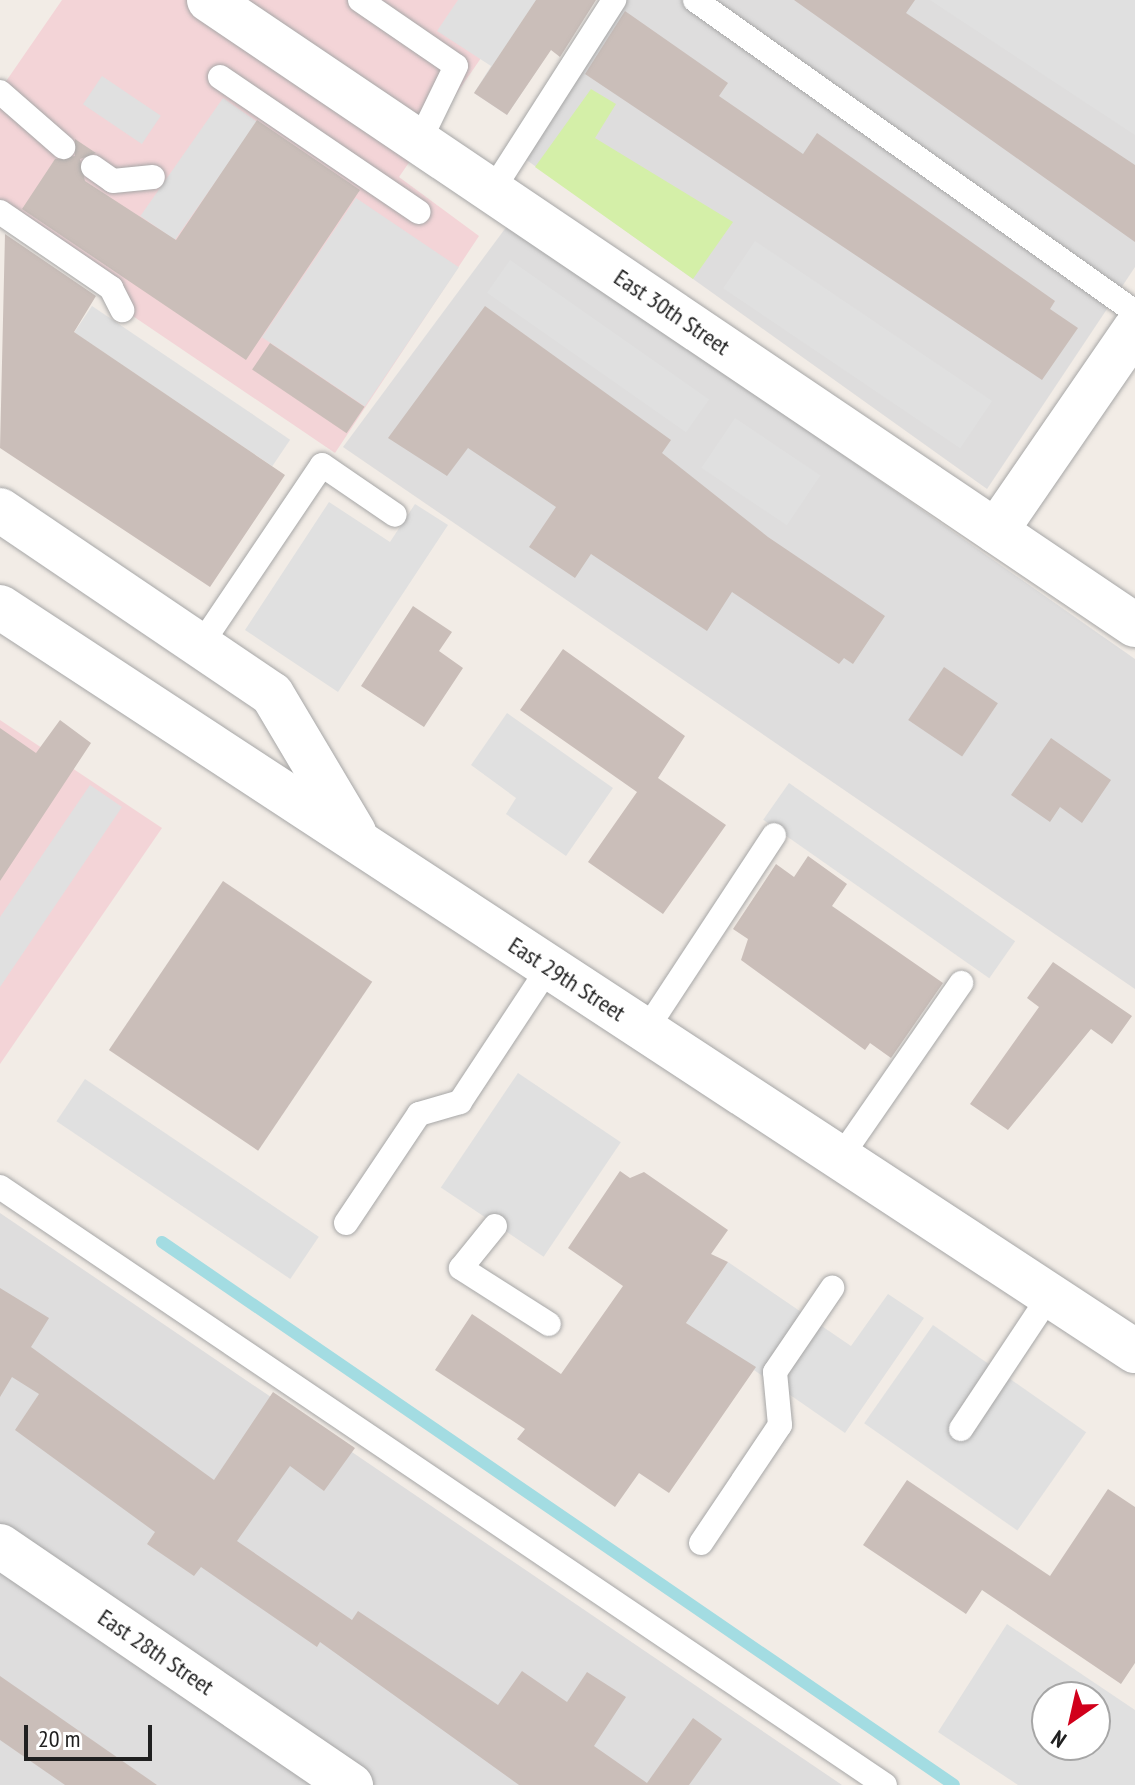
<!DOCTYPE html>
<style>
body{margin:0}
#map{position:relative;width:1135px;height:1785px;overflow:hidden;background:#f2ece6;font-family:"PT Sans Narrow",sans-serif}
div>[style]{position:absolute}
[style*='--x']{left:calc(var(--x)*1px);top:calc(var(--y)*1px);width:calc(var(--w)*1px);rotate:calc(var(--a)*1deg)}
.residential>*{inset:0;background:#dedddd}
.commercial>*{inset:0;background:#f3d4d7}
.grass>*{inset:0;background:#d4efa8}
.parking>*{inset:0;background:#e0e0e0;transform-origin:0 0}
.stream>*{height:12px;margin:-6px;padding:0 6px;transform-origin:6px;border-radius:6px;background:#a3dce2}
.building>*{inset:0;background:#cabeb9;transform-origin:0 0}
.roads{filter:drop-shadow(0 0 2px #a7a7a7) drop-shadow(0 0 2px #a7a7a7)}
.service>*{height:24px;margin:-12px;padding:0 12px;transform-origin:12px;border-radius:12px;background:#fff}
.minor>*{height:44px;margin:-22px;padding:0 22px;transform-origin:22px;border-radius:22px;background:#fff}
.tertiary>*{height:44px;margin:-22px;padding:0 22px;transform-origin:22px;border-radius:22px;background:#fff}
span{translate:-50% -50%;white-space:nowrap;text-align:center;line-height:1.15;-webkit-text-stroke:6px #fff;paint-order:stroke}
.street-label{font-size:24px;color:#202020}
.north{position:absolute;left:1031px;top:1681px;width:80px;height:80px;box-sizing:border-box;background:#fff;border:2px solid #a6a6a6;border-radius:50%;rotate:214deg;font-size:22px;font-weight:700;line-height:32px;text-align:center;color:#202020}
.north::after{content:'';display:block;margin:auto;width:28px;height:36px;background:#d1001b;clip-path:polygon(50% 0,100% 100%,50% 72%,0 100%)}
.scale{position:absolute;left:24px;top:1725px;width:128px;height:36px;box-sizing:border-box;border:4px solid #202020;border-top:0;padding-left:10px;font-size:24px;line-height:28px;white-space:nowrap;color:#202020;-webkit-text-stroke:6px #fff;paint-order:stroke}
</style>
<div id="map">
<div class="residential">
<div style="clip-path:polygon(606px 0,1135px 0,1135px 267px,987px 489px,507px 146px)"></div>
<div style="clip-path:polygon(510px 222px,1135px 659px,1135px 989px,343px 447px)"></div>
<div style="clip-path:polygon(0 1213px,842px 1785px,0 1785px)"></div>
</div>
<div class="commercial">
<div style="clip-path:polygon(62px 0,521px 0,399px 177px,479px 236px,335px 453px,0 226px,0 90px)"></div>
<div style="clip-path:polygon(0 720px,162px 828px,0 1064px)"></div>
</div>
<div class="grass">
<div style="clip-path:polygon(591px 89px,616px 104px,595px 138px,733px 222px,693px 279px,535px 167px)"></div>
</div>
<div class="parking">
<div style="clip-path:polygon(458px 0,584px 0,507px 115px,474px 93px,491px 66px,437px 31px)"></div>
<div style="clip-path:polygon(930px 0,1135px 0,1135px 135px)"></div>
<div style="left:102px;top:76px;width:71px;height:34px;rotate:34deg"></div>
<div style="left:223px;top:98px;width:42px;height:144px;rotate:35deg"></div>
<div style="left:356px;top:198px;width:124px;height:168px;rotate:34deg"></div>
<div style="left:755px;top:241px;width:286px;height:57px;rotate:34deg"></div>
<div style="left:510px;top:260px;width:243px;height:40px;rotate:35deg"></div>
<div style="left:92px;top:306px;width:239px;height:32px;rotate:34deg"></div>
<div style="left:735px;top:418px;width:103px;height:60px;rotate:34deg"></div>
<div style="clip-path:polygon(329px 502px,390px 542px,415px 504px,448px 525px,338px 692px,245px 630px)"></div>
<div style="clip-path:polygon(507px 713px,613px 788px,566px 856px,506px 814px,516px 798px,471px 765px)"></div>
<div style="left:789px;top:783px;width:276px;height:45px;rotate:35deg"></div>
<div style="clip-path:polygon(90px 785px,122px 807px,0 987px,0 917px)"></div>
<div style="left:518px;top:1073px;width:124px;height:138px;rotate:34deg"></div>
<div style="left:85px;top:1079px;width:282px;height:51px;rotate:34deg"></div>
<div style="clip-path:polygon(728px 1262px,851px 1346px,888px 1294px,924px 1318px,845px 1433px,686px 1323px)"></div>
<div style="left:933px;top:1325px;width:187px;height:120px;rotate:35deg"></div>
<div style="clip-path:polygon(evenodd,1007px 1624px,1135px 1710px,1135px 1785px,1018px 1785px,938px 1732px,1007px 1624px,1095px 1697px,1095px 1745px,1047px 1745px,1047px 1697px,1095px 1697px)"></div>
</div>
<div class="stream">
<div style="--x:162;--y:1242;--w:960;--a:34.43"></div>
</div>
<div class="building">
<div style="clip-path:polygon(536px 0,596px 0,560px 57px,551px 50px,507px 115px,474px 93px)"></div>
<div style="clip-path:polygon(794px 0,915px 0,906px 13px,1135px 165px,1135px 242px)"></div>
<div style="clip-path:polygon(625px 11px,728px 83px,719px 96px,803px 154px,817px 133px,1055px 301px,1050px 309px,1078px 328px,1042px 380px,585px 74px)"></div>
<div style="clip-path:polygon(257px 120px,360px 190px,246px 360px,22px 209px,55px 159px,75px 156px,75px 139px,96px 153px,80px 159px,85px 181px,176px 240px)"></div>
<div style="clip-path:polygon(5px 234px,96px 296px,74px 332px,285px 475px,210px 587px,0 448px)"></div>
<div style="clip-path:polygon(485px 306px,671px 440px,662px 453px,768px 537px,885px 616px,853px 664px,844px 658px,839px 664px,732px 592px,707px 631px,591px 554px,575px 578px,529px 547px,556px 507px,468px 448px,447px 476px,388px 438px)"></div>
<div style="left:270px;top:343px;width:114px;height:32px;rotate:34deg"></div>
<div style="clip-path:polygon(413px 606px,452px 632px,439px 651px,463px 668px,424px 727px,361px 686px)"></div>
<div style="clip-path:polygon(563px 649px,685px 736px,658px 778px,726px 825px,663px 914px,588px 862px,637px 792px,520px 710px)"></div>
<div style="left:944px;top:667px;width:65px;height:64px;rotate:34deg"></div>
<div style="clip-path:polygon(60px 720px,91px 743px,0 881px,0 728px,36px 753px)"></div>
<div style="clip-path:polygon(1051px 738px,1111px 780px,1082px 823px,1060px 807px,1050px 822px,1011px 795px)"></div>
<div style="clip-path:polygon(808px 856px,847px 884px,832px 906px,943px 983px,891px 1058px,870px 1043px,865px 1050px,741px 960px,748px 939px,733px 929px,776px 864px,794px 877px)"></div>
<div style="left:223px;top:881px;width:180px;height:204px;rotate:34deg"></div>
<div style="clip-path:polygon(1053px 962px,1132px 1016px,1112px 1044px,1091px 1029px,1008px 1130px,970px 1104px,1039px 1007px,1027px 998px)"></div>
<div style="clip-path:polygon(620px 1171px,630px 1178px,644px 1172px,728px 1230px,711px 1254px,728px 1262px,686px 1323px,756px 1367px,669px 1493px,639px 1473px,615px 1507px,517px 1439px,525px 1429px,435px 1370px,472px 1314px,561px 1374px,623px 1286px,568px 1248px)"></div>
<div style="clip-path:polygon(0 1288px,49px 1318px,31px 1347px,214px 1480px,273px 1392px,355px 1448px,324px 1491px,290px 1466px,237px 1541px,352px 1620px,358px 1611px,498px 1705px,522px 1671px,567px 1702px,587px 1672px,626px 1697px,594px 1746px,647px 1783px,693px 1718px,722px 1739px,689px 1785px,519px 1785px,320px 1642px,317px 1647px,201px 1567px,194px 1576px,147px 1544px,155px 1532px,15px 1430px,39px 1394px,12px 1377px,0 1397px)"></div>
<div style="clip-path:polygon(907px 1480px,1050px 1576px,1108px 1489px,1135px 1507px,1135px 1663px,1121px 1684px,982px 1590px,966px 1614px,863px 1545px)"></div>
<div style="clip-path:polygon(0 1676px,157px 1785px,65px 1785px,0 1740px)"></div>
</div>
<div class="roads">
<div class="service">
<div style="--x:360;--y:0;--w:116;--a:34.5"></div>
<div style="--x:456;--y:66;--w:85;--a:116"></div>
<div style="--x:695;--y:0;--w:539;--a:35.34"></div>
<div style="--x:220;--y:77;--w:240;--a:34.2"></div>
<div style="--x:0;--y:92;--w:84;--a:41.1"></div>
<div style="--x:93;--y:167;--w:24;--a:35"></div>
<div style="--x:113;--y:181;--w:40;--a:-5.7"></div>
<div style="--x:492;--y:191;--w:227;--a:-57.4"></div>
<div style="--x:0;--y:212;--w:135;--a:34.4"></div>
<div style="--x:111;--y:288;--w:25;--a:63"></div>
<div style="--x:200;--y:646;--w:218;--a:-56"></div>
<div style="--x:322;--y:465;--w:88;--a:34.4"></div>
<div style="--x:646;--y:1030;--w:233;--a:-56.7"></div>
<div style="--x:840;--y:1158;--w:213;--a:-55.3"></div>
<div style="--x:0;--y:1187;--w:1068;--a:34.05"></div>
<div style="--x:346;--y:1223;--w:131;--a:-56.2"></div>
<div style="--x:419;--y:1114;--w:43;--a:-16.3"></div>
<div style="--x:460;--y:1102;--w:162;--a:-56.6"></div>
<div style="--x:495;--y:1226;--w:54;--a:129"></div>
<div style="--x:461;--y:1268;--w:104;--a:32.5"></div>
<div style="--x:961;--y:1429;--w:161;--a:-56.4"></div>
<div style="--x:701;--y:1543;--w:142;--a:-56.2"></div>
<div style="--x:780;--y:1425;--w:53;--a:-95.4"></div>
<div style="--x:775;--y:1372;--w:102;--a:-55.8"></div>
</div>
<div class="minor">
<div style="--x:209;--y:0;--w:1117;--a:34.02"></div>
<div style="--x:996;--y:531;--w:245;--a:-55.5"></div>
<div style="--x:0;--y:1546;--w:425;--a:34.3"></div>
</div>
<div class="tertiary">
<div style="--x:0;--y:510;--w:328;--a:34.1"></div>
<div style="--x:272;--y:694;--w:161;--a:59.3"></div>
<div style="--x:0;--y:607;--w:1357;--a:33.25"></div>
</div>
</div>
<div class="street-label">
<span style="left:672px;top:312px;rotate:34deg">East 30th Street</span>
<span style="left:567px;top:979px;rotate:33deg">East 29th Street</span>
<span style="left:156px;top:1652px;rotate:34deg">East 28th Street</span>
</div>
<div class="north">N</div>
<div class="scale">20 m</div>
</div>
